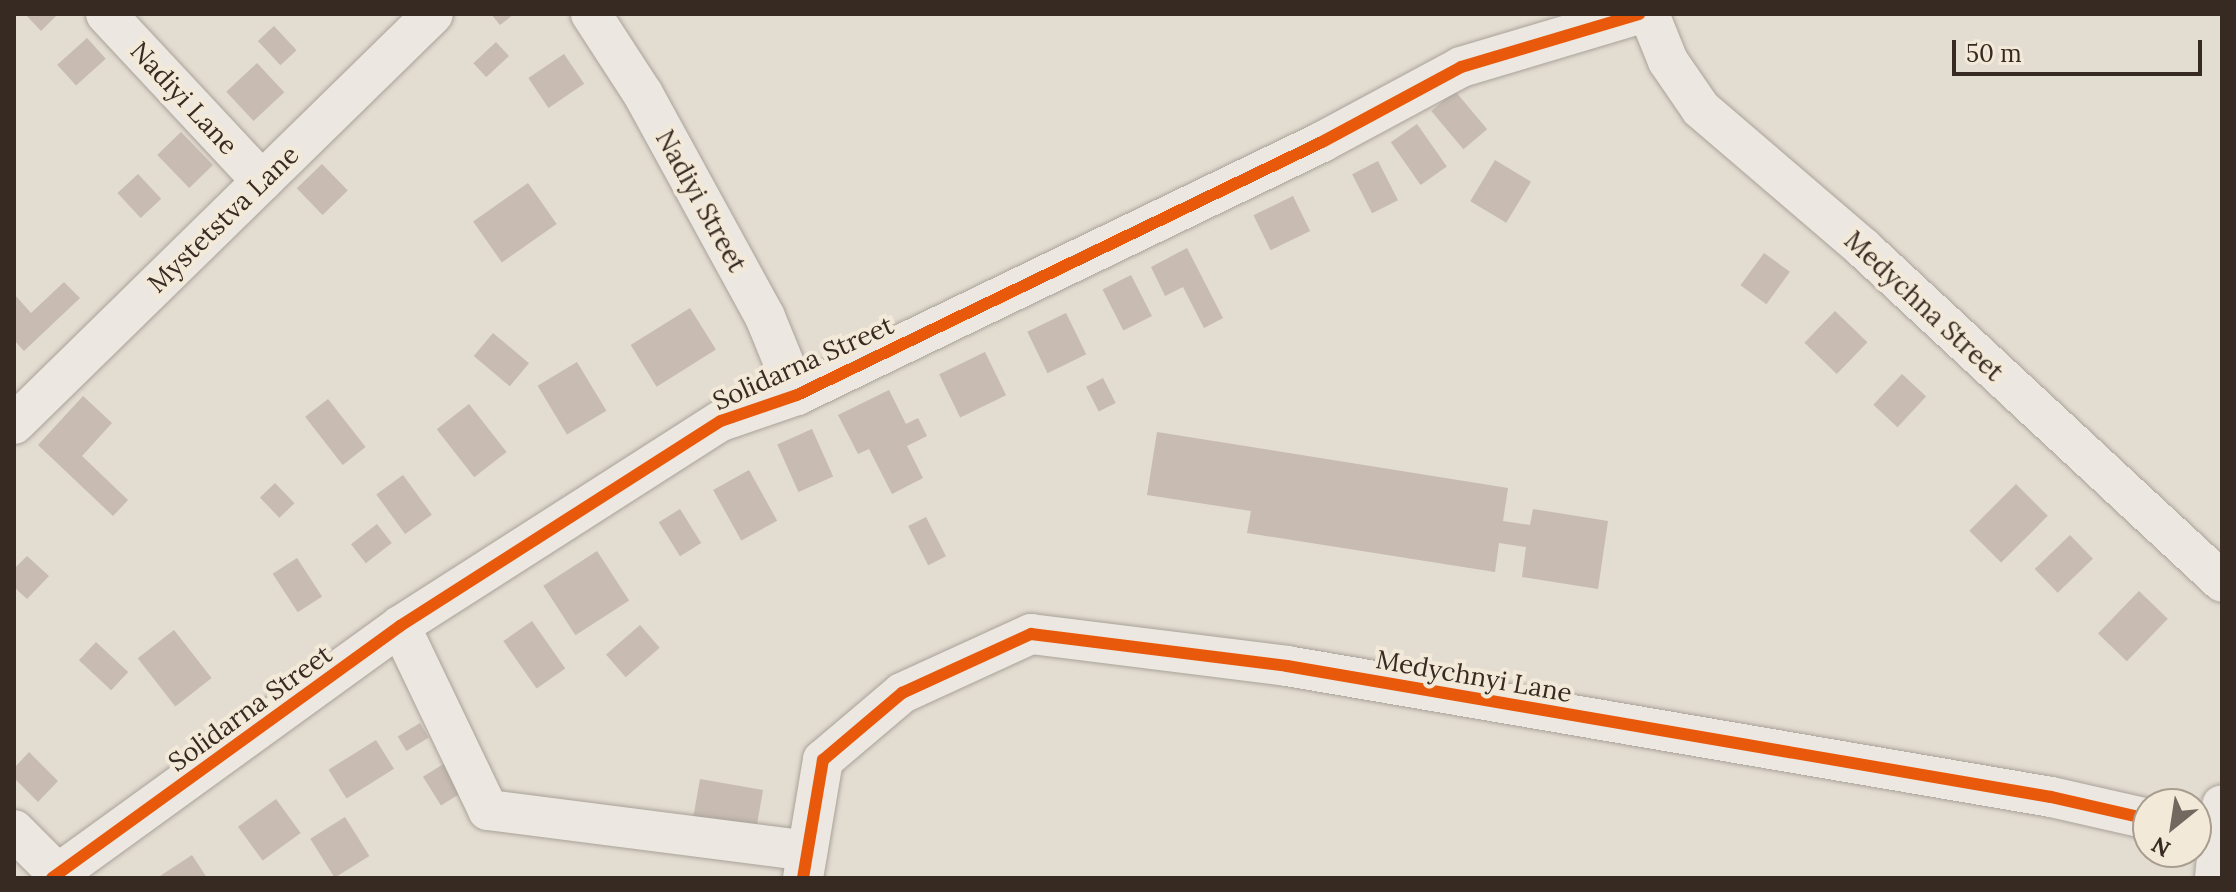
<!DOCTYPE html>
<style>
body{margin:0}
#map{position:relative;width:2236px;height:892px;overflow:hidden;background:#e3dcd1;font-family:Lora,serif}
div>[style]{position:absolute}
[style*='--x']{left:calc(var(--x)*1px);top:calc(var(--y)*1px);width:calc(var(--w)*1px);rotate:calc(var(--a)*1deg)}
.building>*{inset:0;background:#c7bbb2;transform-origin:0 0}
.roads{filter:drop-shadow(0 0 2px #a9a299) drop-shadow(0 0 2px #a9a299)}
.minor>*{height:40px;margin:-20px;padding:0 20px;transform-origin:20px;border-radius:20px;background:#ece8e1}
.cycleway>*{height:12px;margin:-6px;padding:0 6px;transform-origin:6px;border-radius:6px;background:#e8590c}
span{translate:-50% -50%;white-space:nowrap;text-align:center;line-height:1.15;-webkit-text-stroke:8px #f3e9d8;paint-order:stroke}
.street-label{font-size:26px;color:#372a22}
.frame{position:absolute;inset:0;border:16px solid #372a22;pointer-events:none}
.north{position:absolute;left:2132px;top:788px;width:80px;height:80px;box-sizing:border-box;background:#f3e9d8;border:2px solid #a89d8f;border-radius:50%;rotate:210deg;font-size:22px;font-weight:700;line-height:32px;text-align:center;color:#372a22}
.north::after{content:'';display:block;margin:auto;width:28px;height:36px;background:#73685f;clip-path:polygon(50% 0,100% 100%,50% 72%,0 100%)}
.scale{position:absolute;left:1952px;top:40px;width:250px;height:36px;box-sizing:border-box;border:4px solid #372a22;border-top:0;padding-left:10px;font-size:24px;line-height:28px;white-space:nowrap;color:#372a22;-webkit-text-stroke:6px #f3e9d8;paint-order:stroke}
</style>
<div id="map">
<div class="building">
<div style="clip-path:polygon(25px 14px,58px 14px,41px 31px)"></div>
<div style="clip-path:polygon(491px 14px,514px 14px,500px 25px)"></div>
<div style="left:274px;top:26px;width:33px;height:22px;rotate:47deg"></div>
<div style="left:87px;top:38px;width:28px;height:40px;rotate:48deg"></div>
<div style="left:496px;top:42px;width:19px;height:31px;rotate:47deg"></div>
<div style="left:564px;top:54px;width:36px;height:43px;rotate:56deg"></div>
<div style="left:257px;top:63px;width:40px;height:42px;rotate:47deg"></div>
<div style="left:1455px;top:91px;width:50px;height:31px;rotate:50deg"></div>
<div style="left:1417px;top:124px;width:52px;height:32px;rotate:55deg"></div>
<div style="left:181px;top:132px;width:46px;height:33px;rotate:46deg"></div>
<div style="left:1495px;top:160px;width:42px;height:48px;rotate:31deg"></div>
<div style="left:1378px;top:161px;width:44px;height:29px;rotate:63deg"></div>
<div style="left:322px;top:164px;width:37px;height:35px;rotate:46deg"></div>
<div style="left:138px;top:174px;width:34px;height:28px;rotate:47deg"></div>
<div style="left:528px;top:183px;width:50px;height:67px;rotate:55deg"></div>
<div style="left:1293px;top:196px;width:39px;height:44px;rotate:64deg"></div>
<div style="clip-path:polygon(1187px 248px,1223px 318px,1204px 328px,1183px 287px,1165px 296px,1151px 267px)"></div>
<div style="left:1764px;top:253px;width:32px;height:40px;rotate:36deg"></div>
<div style="left:1131px;top:275px;width:46px;height:32px;rotate:63deg"></div>
<div style="clip-path:polygon(64px 282px,80px 298px,24px 351px,14px 340px,14px 294px,31px 313px)"></div>
<div style="left:690px;top:308px;width:49px;height:70px;rotate:58deg"></div>
<div style="left:1835px;top:311px;width:45px;height:44px;rotate:44deg"></div>
<div style="left:1066px;top:313px;width:46px;height:43px;rotate:64deg"></div>
<div style="left:493px;top:333px;width:47px;height:30px;rotate:40deg"></div>
<div style="left:985px;top:352px;width:48px;height:51px;rotate:64deg"></div>
<div style="left:577px;top:362px;width:57px;height:46px;rotate:59deg"></div>
<div style="left:1902px;top:374px;width:33px;height:42px;rotate:43deg"></div>
<div style="left:1103px;top:378px;width:28px;height:19px;rotate:63deg"></div>
<div style="clip-path:polygon(889px 390px,906px 424px,918px 418px,927px 436px,907px 446px,923px 478px,892px 494px,869px 449px,858px 454px,838px 415px)"></div>
<div style="clip-path:polygon(83px 396px,112px 423px,82px 456px,128px 500px,113px 516px,38px 445px)"></div>
<div style="left:328px;top:399px;width:61px;height:29px;rotate:52deg"></div>
<div style="left:469px;top:404px;width:61px;height:41px;rotate:52deg"></div>
<div style="left:812px;top:429px;width:52px;height:38px;rotate:66deg"></div>
<div style="clip-path:polygon(1157px 432px,1508px 488px,1503px 521px,1530px 525px,1533px 509px,1608px 521px,1598px 589px,1522px 577px,1526px 547px,1499px 543px,1495px 572px,1247px 533px,1251px 511px,1147px 495px)"></div>
<div style="left:749px;top:470px;width:58px;height:41px;rotate:61deg"></div>
<div style="left:403px;top:475px;width:49px;height:33px;rotate:54deg"></div>
<div style="left:275px;top:483px;width:28px;height:21px;rotate:46deg"></div>
<div style="left:2016px;top:484px;width:45px;height:66px;rotate:45deg"></div>
<div style="left:680px;top:509px;width:40px;height:25px;rotate:58deg"></div>
<div style="left:926px;top:517px;width:44px;height:20px;rotate:63deg"></div>
<div style="left:377px;top:524px;width:24px;height:33px;rotate:52deg"></div>
<div style="left:2070px;top:535px;width:33px;height:49px;rotate:46deg"></div>
<div style="left:597px;top:551px;width:59px;height:64px;rotate:57deg"></div>
<div style="clip-path:polygon(27px 556px,49px 576px,27px 599px,14px 587px,14px 569px)"></div>
<div style="left:297px;top:558px;width:46px;height:29px;rotate:57deg"></div>
<div style="left:2139px;top:591px;width:40px;height:59px;rotate:44deg"></div>
<div style="left:532px;top:621px;width:58px;height:35px;rotate:55deg"></div>
<div style="left:640px;top:625px;width:30px;height:45px;rotate:49deg"></div>
<div style="left:174px;top:630px;width:61px;height:46px;rotate:52deg"></div>
<div style="left:96px;top:642px;width:44px;height:25px;rotate:43deg"></div>
<div style="left:420px;top:723px;width:17px;height:26px;rotate:59deg"></div>
<div style="left:376px;top:740px;width:34px;height:56px;rotate:58deg"></div>
<div style="clip-path:polygon(29px 752px,58px 781px,38px 802px,14px 778px,14px 768px)"></div>
<div style="left:445px;top:763px;width:34px;height:26px;rotate:58deg"></div>
<div style="left:700px;top:779px;width:64px;height:41px;rotate:10deg"></div>
<div style="left:276px;top:799px;width:42px;height:47px;rotate:54deg"></div>
<div style="left:345px;top:817px;width:46px;height:41px;rotate:58deg"></div>
<div style="clip-path:polygon(192px 855px,207px 878px,157px 878px)"></div>
</div>
<div class="roads">
<div class="minor">
<div style="--x:106;--y:14;--w:229;--a:47"></div>
<div style="--x:591;--y:14;--w:95;--a:57"></div>
<div style="--x:643;--y:94;--w:254;--a:61.3"></div>
<div style="--x:765;--y:317;--w:84;--a:67.7"></div>
<div style="--x:1649;--y:14;--w:51;--a:68"></div>
<div style="--x:1668;--y:61;--w:58;--a:55.5"></div>
<div style="--x:1701;--y:109;--w:213;--a:40.6"></div>
<div style="--x:1863;--y:248;--w:490;--a:42.9"></div>
<div style="--x:14;--y:424;--w:586;--a:-44.38"></div>
<div style="--x:400;--y:626;--w:204;--a:64.4"></div>
<div style="--x:488;--y:810;--w:322;--a:7.3"></div>
<div style="--x:14;--y:830;--w:62;--a:45"></div>
<div style="--x:52;--y:878;--w:430;--a:-35.9"></div>
<div style="--x:400;--y:626;--w:381;--a:-32.6"></div>
<div style="--x:721;--y:421;--w:80;--a:-18.9"></div>
<div style="--x:797;--y:395;--w:583;--a:-25.73"></div>
<div style="--x:1322;--y:142;--w:158;--a:-28.3"></div>
<div style="--x:1461;--y:67;--w:186;--a:-16.6"></div>
<div style="--x:803;--y:878;--w:120;--a:-80.4"></div>
<div style="--x:823;--y:760;--w:104;--a:-40.3"></div>
<div style="--x:902;--y:693;--w:142;--a:-24.6"></div>
<div style="--x:1031;--y:634;--w:258;--a:7.1"></div>
<div style="--x:1287;--y:666;--w:775;--a:9.73"></div>
<div style="--x:2051;--y:797;--w:99;--a:12.8"></div>
<div style="--x:2215;--y:878;--w:73;--a:-84.5"></div>
</div>
</div>
<div class="cycleway">
<div style="--x:52;--y:878;--w:430;--a:-35.9"></div>
<div style="--x:400;--y:626;--w:381;--a:-32.6"></div>
<div style="--x:721;--y:421;--w:80;--a:-18.9"></div>
<div style="--x:797;--y:395;--w:583;--a:-25.73"></div>
<div style="--x:1322;--y:142;--w:158;--a:-28.3"></div>
<div style="--x:1461;--y:67;--w:186;--a:-16.6"></div>
<div style="--x:803;--y:878;--w:120;--a:-80.4"></div>
<div style="--x:823;--y:760;--w:104;--a:-40.3"></div>
<div style="--x:902;--y:693;--w:142;--a:-24.6"></div>
<div style="--x:1031;--y:634;--w:258;--a:7.1"></div>
<div style="--x:1287;--y:666;--w:775;--a:9.73"></div>
<div style="--x:2051;--y:797;--w:99;--a:12.8"></div>
</div>
<div class="street-label">
<span style="left:184px;top:98px;rotate:47deg">Nadiyi Lane</span>
<span style="left:701px;top:201px;rotate:61deg">Nadiyi Street</span>
<span style="left:223px;top:219px;rotate:-44deg">Mystetstva Lane</span>
<span style="left:1924px;top:306px;rotate:43deg">Medychna Street</span>
<span style="left:803px;top:363px;rotate:-24deg">Solidarna Street</span>
<span style="left:1474px;top:676px;rotate:10deg">Medychnyi Lane</span>
<span style="left:250px;top:708px;rotate:-36deg">Solidarna Street</span>
</div>
<div class="frame"></div>
<div class="north">N</div>
<div class="scale">50 m</div>
</div>
